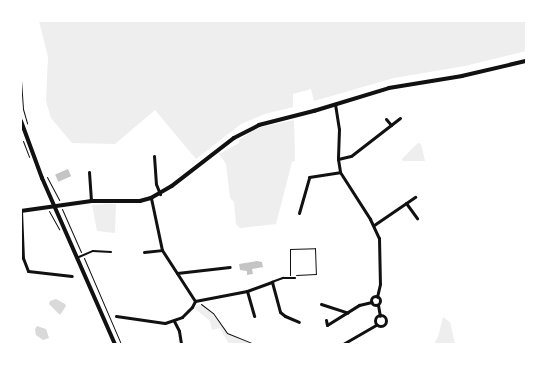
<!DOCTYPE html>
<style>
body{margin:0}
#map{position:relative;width:547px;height:365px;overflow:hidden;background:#fff;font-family:Rubik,sans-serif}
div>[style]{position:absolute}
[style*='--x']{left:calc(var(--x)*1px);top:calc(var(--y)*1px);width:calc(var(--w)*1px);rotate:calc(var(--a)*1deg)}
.green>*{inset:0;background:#eee}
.water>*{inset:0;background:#d9d9d9}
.building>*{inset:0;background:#c4c4c4;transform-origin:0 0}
.path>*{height:1px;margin:-0.5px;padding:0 0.5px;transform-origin:0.5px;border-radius:0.5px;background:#111}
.service>*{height:1.5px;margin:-0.75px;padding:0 0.75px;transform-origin:0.75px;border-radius:0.75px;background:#111}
.minor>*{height:3px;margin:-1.5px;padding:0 1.5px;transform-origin:1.5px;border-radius:1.5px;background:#111}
.minor>.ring{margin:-1.5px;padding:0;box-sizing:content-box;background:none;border:3px solid #111;border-radius:50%}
.tertiary>*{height:3.5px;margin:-1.75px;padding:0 1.75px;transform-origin:1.75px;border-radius:1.75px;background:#111}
.secondary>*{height:4px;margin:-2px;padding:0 2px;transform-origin:2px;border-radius:2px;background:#111}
span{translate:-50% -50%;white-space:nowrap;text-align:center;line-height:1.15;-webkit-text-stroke:4px #fff;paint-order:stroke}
.frame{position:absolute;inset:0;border:22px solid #fff;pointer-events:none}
</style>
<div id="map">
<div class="green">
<div style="clip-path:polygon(39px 21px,526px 21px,526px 51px,465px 66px,394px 78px,314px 101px,311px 89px,293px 94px,293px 107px,265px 114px,241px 124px,196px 159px,155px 110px,115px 144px,72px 143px,51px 118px,46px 101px,48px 57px)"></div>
<div style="clip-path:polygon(294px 120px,295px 161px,292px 162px,276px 224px,240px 228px,236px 224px,234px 202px,230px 198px,226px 164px,219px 154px,239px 143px,239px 140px,249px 133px,261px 127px)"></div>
<div style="clip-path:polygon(418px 143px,421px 144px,425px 161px,403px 161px,402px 159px)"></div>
<div style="clip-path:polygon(108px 204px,116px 204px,115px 233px,97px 231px,92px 205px)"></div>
<div style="clip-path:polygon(199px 304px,213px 314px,227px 333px,251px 344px,229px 344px,220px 328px,212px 330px,210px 321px,194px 308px)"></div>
<div style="clip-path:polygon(443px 317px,450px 322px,455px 344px,434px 344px,438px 337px)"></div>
</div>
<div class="water">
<div style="clip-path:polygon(56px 299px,65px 304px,66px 306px,60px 315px,49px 304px,50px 301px)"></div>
<div style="clip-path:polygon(37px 326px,46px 329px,49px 338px,43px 340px,36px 335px,35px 329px)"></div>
</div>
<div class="building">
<div style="left:68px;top:169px;width:8px;height:14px;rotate:67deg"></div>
<div style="clip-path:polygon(257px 261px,262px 262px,263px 267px,252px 269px,253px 274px,247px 275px,247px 271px,240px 270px,239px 264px)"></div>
</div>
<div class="path">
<div style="--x:21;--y:80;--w:29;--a:86"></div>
<div style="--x:23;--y:109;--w:15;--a:74"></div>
<div style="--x:23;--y:141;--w:17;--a:69"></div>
<div style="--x:47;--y:177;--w:26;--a:62"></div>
<div style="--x:62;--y:209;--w:47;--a:66.2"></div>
<div style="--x:49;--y:211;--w:21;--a:61"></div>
<div style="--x:84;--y:258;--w:94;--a:66.7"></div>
<div style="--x:290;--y:275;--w:26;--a:-90"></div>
<div style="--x:290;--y:249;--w:25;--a:-2"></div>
<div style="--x:315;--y:248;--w:26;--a:88"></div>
<div style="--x:316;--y:274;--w:20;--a:177"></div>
<div style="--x:201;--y:304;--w:15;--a:37"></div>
<div style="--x:213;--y:313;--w:24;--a:55"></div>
<div style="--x:227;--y:333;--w:29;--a:22"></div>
</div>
<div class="service">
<div style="--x:79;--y:257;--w:15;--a:-23"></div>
<div style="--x:93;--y:251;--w:18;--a:3"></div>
<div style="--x:272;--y:282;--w:12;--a:-20"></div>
<div style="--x:283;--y:278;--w:12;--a:0"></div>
</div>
<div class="minor">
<div style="--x:335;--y:104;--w:25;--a:81"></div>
<div style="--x:339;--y:129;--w:30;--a:92"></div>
<div style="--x:338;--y:159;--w:13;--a:81"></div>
<div style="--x:340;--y:172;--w:56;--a:57.4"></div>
<div style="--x:370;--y:219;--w:21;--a:65"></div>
<div style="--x:379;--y:238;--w:46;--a:88.8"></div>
<div style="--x:380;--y:284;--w:13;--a:103"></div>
<div style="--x:386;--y:119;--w:8;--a:50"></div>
<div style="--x:154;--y:156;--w:28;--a:86"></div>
<div style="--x:156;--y:184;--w:11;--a:68"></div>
<div style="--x:338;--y:159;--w:13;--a:-13"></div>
<div style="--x:351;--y:156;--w:62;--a:-37.8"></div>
<div style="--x:89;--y:172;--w:29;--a:86"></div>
<div style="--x:151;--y:198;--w:53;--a:78.1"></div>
<div style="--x:162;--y:250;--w:61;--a:57.1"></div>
<div style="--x:406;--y:203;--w:19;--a:54"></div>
<div style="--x:21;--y:211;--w:47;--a:87.6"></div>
<div style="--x:23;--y:258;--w:14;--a:69"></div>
<div style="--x:28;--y:271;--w:44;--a:6.5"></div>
<div style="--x:299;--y:213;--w:37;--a:-74"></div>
<div style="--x:309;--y:177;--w:31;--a:-9"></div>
<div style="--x:374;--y:225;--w:50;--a:-34.3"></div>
<div style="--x:144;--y:252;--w:18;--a:-6"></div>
<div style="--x:177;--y:273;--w:53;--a:-6.5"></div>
<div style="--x:247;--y:291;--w:26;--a:74"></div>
<div class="ring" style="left:371.5px;top:296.5px;width:6px;height:6px"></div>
<div style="--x:195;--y:301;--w:53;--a:-10.9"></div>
<div style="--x:247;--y:291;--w:27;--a:-20"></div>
<div style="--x:272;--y:282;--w:31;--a:75"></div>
<div style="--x:280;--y:312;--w:6;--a:39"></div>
<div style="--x:285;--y:316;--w:15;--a:23"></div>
<div style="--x:321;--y:304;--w:28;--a:18"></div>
<div style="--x:378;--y:305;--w:11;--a:80"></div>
<div class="ring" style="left:375.5px;top:315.5px;width:8px;height:8px"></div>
<div style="--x:116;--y:316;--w:49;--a:8.1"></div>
<div style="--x:165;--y:323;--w:18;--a:-19"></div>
<div style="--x:182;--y:317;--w:14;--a:-45"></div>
<div style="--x:192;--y:307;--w:7;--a:-63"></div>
<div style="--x:326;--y:320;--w:5;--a:79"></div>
<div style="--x:327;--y:325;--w:38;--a:-32"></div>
<div style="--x:359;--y:305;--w:13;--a:-13"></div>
<div style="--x:174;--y:321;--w:11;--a:63"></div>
<div style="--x:179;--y:331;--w:13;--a:81"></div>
<div style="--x:343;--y:344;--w:39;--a:-30"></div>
</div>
<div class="tertiary">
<div style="--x:21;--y:211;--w:71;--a:-8.1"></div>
<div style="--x:91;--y:201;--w:49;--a:0"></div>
<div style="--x:140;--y:201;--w:11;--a:-15"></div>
<div style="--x:151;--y:198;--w:24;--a:-30"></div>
<div style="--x:172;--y:186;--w:78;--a:-37.7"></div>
<div style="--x:234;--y:138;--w:28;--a:-27"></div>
<div style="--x:259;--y:125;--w:57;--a:-14.3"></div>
<div style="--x:314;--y:111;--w:78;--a:-17"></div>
<div style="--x:389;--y:88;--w:74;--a:-9.3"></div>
<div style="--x:462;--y:76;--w:66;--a:-13.2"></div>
</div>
<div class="secondary">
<div style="--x:21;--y:121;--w:61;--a:69.8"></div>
<div style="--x:42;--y:178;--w:181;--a:66.3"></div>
</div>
<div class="frame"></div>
</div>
